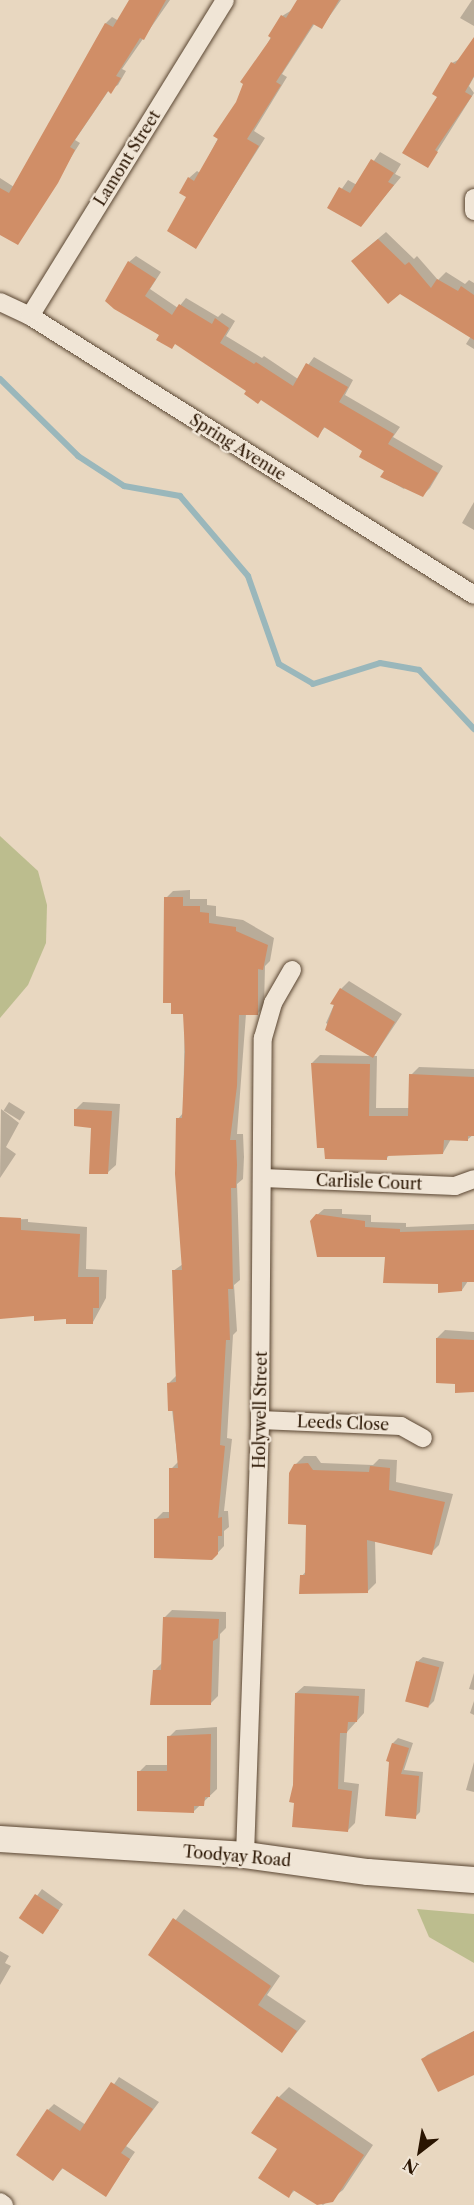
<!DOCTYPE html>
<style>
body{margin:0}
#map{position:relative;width:474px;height:2205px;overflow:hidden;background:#e8d7c0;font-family:"Libre Caslon Text",serif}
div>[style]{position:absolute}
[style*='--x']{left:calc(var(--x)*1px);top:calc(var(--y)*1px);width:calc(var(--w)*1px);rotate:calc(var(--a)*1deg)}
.green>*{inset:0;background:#bcbd8e}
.shadow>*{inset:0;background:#0003;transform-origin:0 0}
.stream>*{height:6px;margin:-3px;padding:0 3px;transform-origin:3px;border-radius:3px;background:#9ab7bb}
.building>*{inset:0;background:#d08e67;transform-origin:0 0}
.roads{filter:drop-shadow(0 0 2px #5a4632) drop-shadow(0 0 2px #5a4632)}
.minor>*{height:18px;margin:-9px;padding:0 9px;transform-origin:9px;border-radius:9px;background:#f0e5d6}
.secondary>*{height:26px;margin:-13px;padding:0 13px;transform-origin:13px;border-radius:13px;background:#f0e5d6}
span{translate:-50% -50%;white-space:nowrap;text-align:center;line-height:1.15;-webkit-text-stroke:4.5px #f0e5d6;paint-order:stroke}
.street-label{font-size:16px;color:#2a1502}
.north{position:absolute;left:390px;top:2121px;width:60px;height:60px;-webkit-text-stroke:4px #f0e5d6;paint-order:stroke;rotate:211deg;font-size:16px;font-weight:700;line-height:24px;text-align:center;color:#2a1502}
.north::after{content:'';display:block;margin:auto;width:21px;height:27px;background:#2a1502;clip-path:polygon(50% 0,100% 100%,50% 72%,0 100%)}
</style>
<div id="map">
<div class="green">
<div style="clip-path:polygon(0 836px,38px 871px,47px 905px,46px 943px,28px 985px,0 1018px)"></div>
<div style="clip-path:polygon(417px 1909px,474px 1914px,474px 1963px,429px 1937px)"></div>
</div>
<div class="shadow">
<div style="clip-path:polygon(133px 0,170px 0,122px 69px,126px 71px,118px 85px,109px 90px,75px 140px,80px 143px,17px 243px,0 233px,0 178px,14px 187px,106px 23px,112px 17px,119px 21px)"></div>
<div style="clip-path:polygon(299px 0,341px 0,322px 27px,315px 23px,282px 74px,287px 77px,254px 131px,265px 138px,196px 247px,188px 196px,189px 178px,197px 171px,200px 173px,282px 16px,292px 10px)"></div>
<div style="clip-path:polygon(472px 0,474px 0,474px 26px,460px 18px)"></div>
<div style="clip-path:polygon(474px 40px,474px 77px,469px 86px,474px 93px,428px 166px,439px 96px,452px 63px,460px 59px)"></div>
<div style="clip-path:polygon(380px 152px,401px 164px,395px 174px,401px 177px,361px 225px,329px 207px,348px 180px,357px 185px)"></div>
<div style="clip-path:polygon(386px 232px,414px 259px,417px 256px,438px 280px,446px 272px,465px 284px,469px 280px,474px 283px,474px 349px,466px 344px,471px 336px,360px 254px)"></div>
<div style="clip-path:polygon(136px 256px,161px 272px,150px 289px,178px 308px,186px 298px,218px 317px,222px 313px,235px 321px,226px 336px,262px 358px,264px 356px,298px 379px,314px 357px,353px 380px,345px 395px,400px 427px,393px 437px,443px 466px,430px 488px,423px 495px,407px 485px,404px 489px,383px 477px,386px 471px,364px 450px,326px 426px,317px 436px,162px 334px,129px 262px)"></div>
<div style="clip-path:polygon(474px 502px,474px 530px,462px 523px)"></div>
<div style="clip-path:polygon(190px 890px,190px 899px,207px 899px,207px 905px,216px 906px,216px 916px,243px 920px,274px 938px,270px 961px,265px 966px,264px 1007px,257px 1014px,246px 1014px,237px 1134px,243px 1134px,244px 1157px,243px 1179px,237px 1184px,240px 1280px,234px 1285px,237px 1331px,233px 1335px,227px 1438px,232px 1439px,224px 1511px,228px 1511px,229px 1527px,224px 1531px,224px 1546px,212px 1559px,156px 1519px,163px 1512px,171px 1512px,171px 1469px,178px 1462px,169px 1383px,176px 1376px,173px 1271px,183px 1264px,178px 1119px,183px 1113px,185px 1013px,166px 898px,173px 891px)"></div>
<div style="clip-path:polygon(349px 981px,402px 1014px,374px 1056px,377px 1056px,376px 1108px,410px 1108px,411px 1075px,419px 1067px,474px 1069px,474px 1134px,467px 1140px,451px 1139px,443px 1153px,390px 1154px,387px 1158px,312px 1063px,320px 1055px,372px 1056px,326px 1023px,341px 989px)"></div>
<div style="left:9px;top:1102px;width:19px;height:10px;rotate:32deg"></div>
<div style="clip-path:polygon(83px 1102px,120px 1104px,116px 1165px,107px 1173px,92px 1126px,75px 1110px)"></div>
<div style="clip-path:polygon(1px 1109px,19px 1123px,6px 1147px,16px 1154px,0 1178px)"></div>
<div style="clip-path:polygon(324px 1209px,342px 1209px,342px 1214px,371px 1215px,371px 1222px,406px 1223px,406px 1227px,474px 1224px,474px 1280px,468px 1281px,462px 1290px,439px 1282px,317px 1215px)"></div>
<div style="clip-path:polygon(28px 1219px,28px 1222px,87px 1227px,86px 1269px,107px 1270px,106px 1298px,93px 1322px,35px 1315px,0 1317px,0 1220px)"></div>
<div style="clip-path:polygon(445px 1330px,474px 1332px,474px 1390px,457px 1383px,437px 1338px)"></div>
<div style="clip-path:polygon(304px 1456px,316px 1456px,321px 1463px,373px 1465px,379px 1459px,397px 1460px,396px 1482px,453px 1494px,439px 1545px,431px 1553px,375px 1540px,376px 1583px,368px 1591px,302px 1576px,307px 1570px,308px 1524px,295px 1465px)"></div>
<div style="clip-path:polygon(172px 1610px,226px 1612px,226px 1628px,220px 1634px,218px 1696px,210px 1704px,155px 1670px,163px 1662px,164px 1618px)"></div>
<div style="clip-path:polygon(423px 1657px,444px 1662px,434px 1701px,429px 1706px,417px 1662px)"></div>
<div style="clip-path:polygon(474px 1673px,474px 1690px,469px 1689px)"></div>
<div style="clip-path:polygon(304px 1686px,365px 1689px,364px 1713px,347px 1732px,344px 1782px,359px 1784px,355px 1823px,348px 1830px,295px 1785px,296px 1693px)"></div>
<div style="clip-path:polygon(474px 1701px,474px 1715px,470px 1713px)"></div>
<div style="clip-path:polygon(217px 1727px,217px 1789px,194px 1811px,139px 1772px,146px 1765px,169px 1765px,169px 1737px,176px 1730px)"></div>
<div style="clip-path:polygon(398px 1738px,413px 1743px,404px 1770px,423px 1772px,420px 1812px,415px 1817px,387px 1815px,393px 1743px)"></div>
<div style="clip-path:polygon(474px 1762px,474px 1792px,466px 1790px)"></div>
<div style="left:42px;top:1889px;width:26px;height:35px;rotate:36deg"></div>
<div style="clip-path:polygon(184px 1909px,280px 1976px,267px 1995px,306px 2021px,282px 2051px,150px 1954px)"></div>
<div style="clip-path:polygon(0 1951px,9px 1956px,5px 1963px,11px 1966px,0 1985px)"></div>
<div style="clip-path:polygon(474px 2031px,474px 2073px,423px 2059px,427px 2055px)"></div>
<div style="clip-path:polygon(119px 2077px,159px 2102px,126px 2146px,135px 2152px,105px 2195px,64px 2167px,53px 2179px,48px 2110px,54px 2104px,86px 2125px)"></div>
<div style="clip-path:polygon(289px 2087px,373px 2145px,343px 2190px,323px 2205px,295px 2190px,289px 2196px,279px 2149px,279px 2097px)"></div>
</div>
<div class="stream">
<div style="--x:0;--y:379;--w:110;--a:44.6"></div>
<div style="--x:78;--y:456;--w:55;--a:33.1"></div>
<div style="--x:124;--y:486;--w:57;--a:10.1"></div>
<div style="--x:180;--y:496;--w:105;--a:49.6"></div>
<div style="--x:248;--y:576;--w:93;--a:70.6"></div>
<div style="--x:279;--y:664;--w:39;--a:30"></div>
<div style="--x:313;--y:684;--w:70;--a:-17.4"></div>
<div style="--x:380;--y:663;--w:40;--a:10"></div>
<div style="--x:419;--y:670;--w:81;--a:47"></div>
</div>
<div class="building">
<div style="clip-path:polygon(129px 0,166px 0,144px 40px,140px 38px,116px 76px,121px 78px,111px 94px,108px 91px,70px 147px,75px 150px,58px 183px,18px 245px,0 235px,0 188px,9px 193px,105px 23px,113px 27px)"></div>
<div style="clip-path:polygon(297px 0,339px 0,322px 29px,313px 24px,276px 82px,281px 85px,247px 139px,259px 146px,196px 249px,167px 231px,186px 197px,179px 193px,188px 177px,194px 181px,218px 139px,213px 136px,236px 102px,243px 84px,240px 82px,271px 38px,268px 36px,281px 15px,286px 18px)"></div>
<div style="clip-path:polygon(474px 37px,474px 76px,465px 92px,472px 96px,435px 150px,438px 152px,428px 168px,402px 153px,437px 97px,432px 94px,451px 62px,455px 64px)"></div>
<div style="clip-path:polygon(371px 159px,394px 173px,388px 182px,394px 185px,361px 227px,327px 208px,339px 187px,350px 193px)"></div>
<div style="clip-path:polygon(378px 239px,405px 265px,409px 262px,431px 288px,437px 279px,458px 291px,461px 286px,474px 295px,474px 340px,400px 294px,388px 304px,351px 261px)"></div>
<div style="clip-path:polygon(128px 261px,156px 279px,145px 296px,172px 315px,179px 304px,212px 324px,215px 318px,229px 328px,220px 343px,254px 364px,256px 362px,293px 386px,306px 363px,348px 387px,339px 402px,394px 434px,388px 444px,438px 473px,423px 497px,380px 477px,384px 471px,359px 457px,362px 451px,324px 427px,318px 438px,261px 400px,258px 404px,244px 394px,246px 391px,175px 344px,172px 349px,156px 340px,159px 335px,114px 309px,105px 301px)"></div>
<div style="clip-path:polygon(164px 897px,183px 897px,183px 906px,200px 906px,200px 912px,209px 913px,209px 923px,236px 927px,236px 931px,268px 945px,263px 970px,258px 969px,258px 1015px,239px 1015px,237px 1086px,230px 1140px,236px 1140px,237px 1165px,236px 1188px,231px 1188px,233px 1289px,228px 1289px,230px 1340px,226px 1340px,220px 1445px,225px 1446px,218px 1518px,222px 1517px,222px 1536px,218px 1536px,218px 1554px,212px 1560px,154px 1558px,154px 1519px,169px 1518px,169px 1468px,178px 1468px,173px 1411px,168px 1411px,167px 1383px,176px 1382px,172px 1270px,182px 1270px,175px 1174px,176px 1118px,182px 1118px,185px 1052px,183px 1014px,171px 1014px,171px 1003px,163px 1003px)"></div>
<div style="clip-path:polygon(340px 988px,395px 1022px,373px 1058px,325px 1030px,334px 1005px,330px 1004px)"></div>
<div style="clip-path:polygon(311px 1063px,370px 1064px,369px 1116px,408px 1116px,409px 1074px,474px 1077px,474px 1136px,468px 1136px,468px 1141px,444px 1140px,443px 1154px,387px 1156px,387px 1160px,325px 1159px,324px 1148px,317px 1148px)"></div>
<div style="clip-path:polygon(74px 1109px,112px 1111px,108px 1174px,89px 1174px,91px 1128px,74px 1126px)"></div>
<div style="clip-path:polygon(316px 1214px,365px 1221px,365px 1227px,400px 1229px,400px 1232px,474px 1230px,474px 1282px,462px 1282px,462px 1291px,438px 1293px,438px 1284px,383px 1283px,385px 1257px,317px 1257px,310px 1221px)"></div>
<div style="clip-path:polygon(0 1217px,21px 1218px,21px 1230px,80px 1234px,78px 1277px,99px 1277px,99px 1308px,93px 1308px,93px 1324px,66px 1324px,66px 1319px,34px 1321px,34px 1316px,0 1319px)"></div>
<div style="clip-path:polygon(436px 1338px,474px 1340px,474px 1392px,455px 1393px,455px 1384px,436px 1383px)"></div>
<div style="clip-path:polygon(308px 1463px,313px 1470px,369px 1472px,370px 1466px,390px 1468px,389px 1490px,445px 1502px,432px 1555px,367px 1540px,368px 1593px,299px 1594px,300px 1575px,305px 1575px,306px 1525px,288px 1524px,289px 1473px,294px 1464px)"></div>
<div style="clip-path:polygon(163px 1617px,219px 1619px,218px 1638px,213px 1641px,211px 1705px,150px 1705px,153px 1670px,161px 1670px)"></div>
<div style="left:416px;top:1661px;width:24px;height:42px;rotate:15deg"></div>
<div style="clip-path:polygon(295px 1693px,359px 1696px,357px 1722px,348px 1722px,347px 1733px,340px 1733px,338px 1789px,352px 1791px,348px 1832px,292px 1827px,294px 1803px,289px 1802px,293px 1785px)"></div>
<div style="clip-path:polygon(211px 1734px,210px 1797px,205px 1797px,204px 1806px,194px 1806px,194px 1813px,137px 1811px,137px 1771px,167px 1771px,167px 1736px)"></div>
<div style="clip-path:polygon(392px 1743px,409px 1748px,401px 1774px,419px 1776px,416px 1819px,385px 1816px,389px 1762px,386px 1761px)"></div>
<div style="left:35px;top:1894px;width:29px;height:29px;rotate:34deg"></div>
<div style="clip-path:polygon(173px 1918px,271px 1986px,258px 2005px,297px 2031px,282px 2053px,148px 1955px)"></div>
<div style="clip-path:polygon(474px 2031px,474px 2075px,438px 2092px,421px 2059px)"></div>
<div style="clip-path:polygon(111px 2082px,153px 2109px,121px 2153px,130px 2159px,106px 2197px,62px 2168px,53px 2181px,16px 2155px,47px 2109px,80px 2131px)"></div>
<div style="clip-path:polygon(277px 2096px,364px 2155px,333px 2202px,317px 2205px,293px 2190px,289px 2198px,258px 2178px,277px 2149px,251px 2133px)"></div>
</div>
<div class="roads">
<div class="minor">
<div style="--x:474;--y:198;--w:13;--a:90"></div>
<div style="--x:0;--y:302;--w:33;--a:25"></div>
<div style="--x:30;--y:316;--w:524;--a:32.14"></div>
<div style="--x:30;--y:316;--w:371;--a:-58.3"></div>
<div style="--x:263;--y:1178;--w:192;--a:2.4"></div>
<div style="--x:455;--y:1186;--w:20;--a:-20"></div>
<div style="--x:260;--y:1420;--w:141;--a:2.4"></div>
<div style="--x:401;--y:1426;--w:25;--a:29"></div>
<div style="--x:245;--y:1855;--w:435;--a:-88"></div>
<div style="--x:260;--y:1420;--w:382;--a:-89.6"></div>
<div style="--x:263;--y:1038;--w:36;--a:-74"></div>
<div style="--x:273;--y:1003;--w:38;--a:-60"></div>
<div style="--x:0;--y:2202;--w:5;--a:37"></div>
</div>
<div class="secondary">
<div style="--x:0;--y:1839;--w:246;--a:3.7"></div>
<div style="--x:245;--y:1855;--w:124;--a:7.9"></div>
<div style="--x:368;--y:1872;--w:106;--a:4.3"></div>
</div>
</div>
<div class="street-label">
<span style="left:127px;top:158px;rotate:-58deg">Lamont Street</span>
<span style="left:238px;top:447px;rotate:32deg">Spring Avenue</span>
<span style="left:369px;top:1182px;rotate:2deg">Carlisle Court</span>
<span style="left:260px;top:1410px;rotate:-89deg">Holywell Street</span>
<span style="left:343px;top:1423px;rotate:2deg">Leeds Close</span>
<span style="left:237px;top:1856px;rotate:5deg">Toodyay Road</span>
</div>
<div class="north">N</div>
</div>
